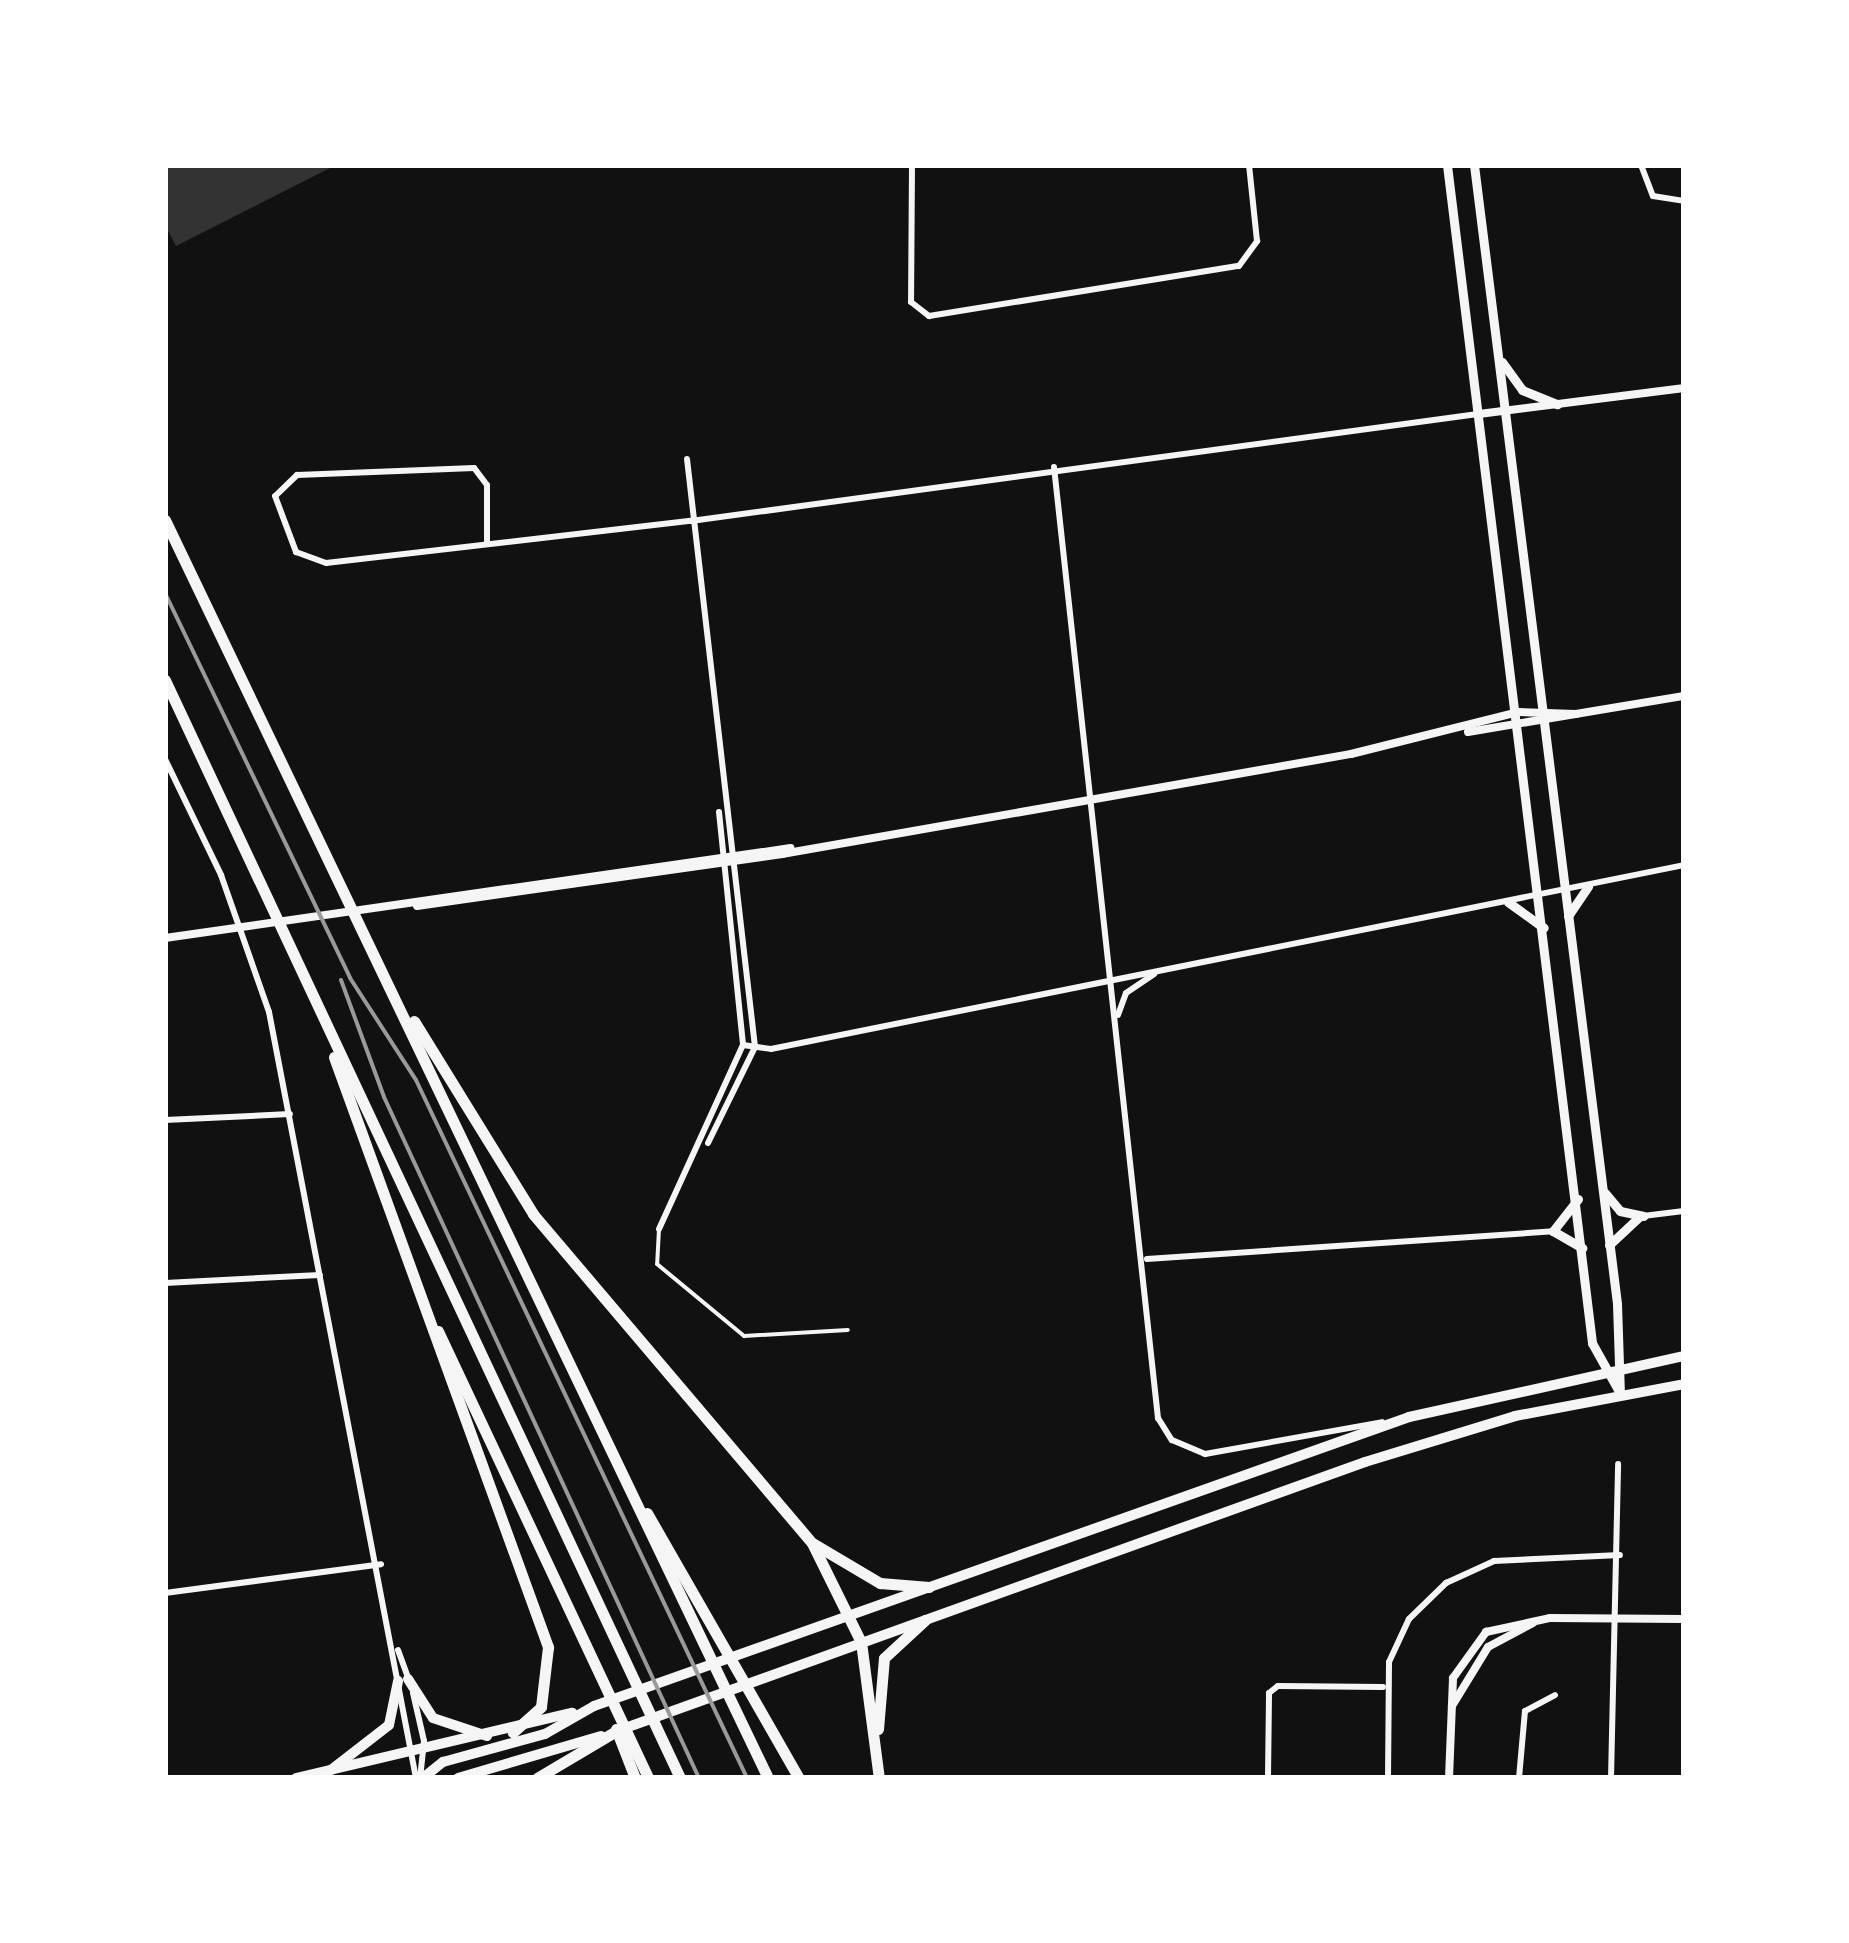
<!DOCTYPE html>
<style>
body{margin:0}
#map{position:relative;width:1849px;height:1943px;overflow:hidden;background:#111;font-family:"Roboto Condensed",sans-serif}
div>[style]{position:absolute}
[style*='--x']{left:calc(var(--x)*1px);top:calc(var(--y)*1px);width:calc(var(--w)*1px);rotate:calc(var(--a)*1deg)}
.water>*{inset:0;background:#333}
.service>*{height:4px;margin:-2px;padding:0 2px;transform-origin:2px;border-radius:2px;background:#f5f5f5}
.minor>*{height:6px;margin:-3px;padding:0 3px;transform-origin:3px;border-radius:3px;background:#f5f5f5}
.tertiary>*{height:8px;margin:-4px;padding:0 4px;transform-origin:4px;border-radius:4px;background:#f5f5f5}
.secondary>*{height:9px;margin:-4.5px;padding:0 4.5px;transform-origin:4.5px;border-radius:4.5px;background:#f5f5f5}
.primary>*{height:10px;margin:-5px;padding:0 5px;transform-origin:5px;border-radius:5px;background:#f5f5f5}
.motorway>*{height:11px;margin:-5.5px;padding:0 5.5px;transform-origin:5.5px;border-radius:5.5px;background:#f5f5f5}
.rail>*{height:4px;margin:-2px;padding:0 2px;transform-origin:2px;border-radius:2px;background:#9a9a9a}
span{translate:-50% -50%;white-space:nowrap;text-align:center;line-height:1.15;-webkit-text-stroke:9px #fff;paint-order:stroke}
.frame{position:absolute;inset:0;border:168px solid #fff;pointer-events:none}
</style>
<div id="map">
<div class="water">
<div style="clip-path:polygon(165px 165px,336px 165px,176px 246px,165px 225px)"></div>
</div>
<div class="service">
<div style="--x:659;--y:1229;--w:35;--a:93"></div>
<div style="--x:657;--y:1264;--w:113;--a:39.6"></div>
<div style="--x:744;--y:1336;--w:104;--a:-3.3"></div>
</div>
<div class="minor">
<div style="--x:912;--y:165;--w:137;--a:90.4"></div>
<div style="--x:911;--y:302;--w:23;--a:38"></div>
<div style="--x:929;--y:316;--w:314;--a:-9.2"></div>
<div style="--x:1239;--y:266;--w:31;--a:-54"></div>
<div style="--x:1257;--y:241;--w:76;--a:-96"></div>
<div style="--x:1641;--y:165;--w:33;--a:69"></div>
<div style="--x:1653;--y:196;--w:31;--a:9"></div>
<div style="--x:687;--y:459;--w:592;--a:83.4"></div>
<div style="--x:1054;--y:467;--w:957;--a:83.76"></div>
<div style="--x:1158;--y:1418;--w:26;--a:58"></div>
<div style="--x:1172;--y:1440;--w:36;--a:23"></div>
<div style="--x:1205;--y:1454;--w:180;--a:-10.2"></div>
<div style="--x:487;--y:544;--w:59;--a:-90"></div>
<div style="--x:487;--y:485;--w:21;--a:-127"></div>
<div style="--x:474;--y:468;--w:177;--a:177.7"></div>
<div style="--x:297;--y:475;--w:30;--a:136"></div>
<div style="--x:275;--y:496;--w:60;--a:69.4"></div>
<div style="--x:296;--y:552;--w:32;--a:20"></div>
<div style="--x:326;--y:563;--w:367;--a:-6.6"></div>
<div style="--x:691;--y:521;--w:794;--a:-7.74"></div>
<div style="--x:165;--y:759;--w:129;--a:64.2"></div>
<div style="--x:221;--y:875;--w:145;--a:70.7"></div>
<div style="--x:269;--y:1012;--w:780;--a:79.14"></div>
<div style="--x:719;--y:812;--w:234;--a:84.1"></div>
<div style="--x:1118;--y:1015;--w:23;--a:-70"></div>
<div style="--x:1126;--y:993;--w:34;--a:-34"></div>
<div style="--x:743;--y:1045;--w:28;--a:8"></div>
<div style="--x:771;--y:1049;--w:931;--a:-11.39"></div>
<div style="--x:165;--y:1120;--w:125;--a:-2.7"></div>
<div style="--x:708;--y:1143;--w:107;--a:-63.9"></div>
<div style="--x:1643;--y:1216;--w:41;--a:-7"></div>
<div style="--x:659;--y:1229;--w:202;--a:-65.5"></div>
<div style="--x:1147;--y:1259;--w:407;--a:-3.9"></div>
<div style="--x:165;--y:1283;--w:155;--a:-3"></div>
<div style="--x:165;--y:1593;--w:218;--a:-7.6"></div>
<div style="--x:398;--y:1650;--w:33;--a:70"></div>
<div style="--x:413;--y:1693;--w:49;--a:77.1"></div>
<div style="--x:424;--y:1741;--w:37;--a:96"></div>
<div style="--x:1268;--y:1778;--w:85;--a:-89.3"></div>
<div style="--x:1269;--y:1693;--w:11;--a:-38"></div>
<div style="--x:1278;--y:1686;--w:105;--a:0.5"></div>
<div style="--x:1388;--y:1778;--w:116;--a:-89.5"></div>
<div style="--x:1389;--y:1662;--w:47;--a:-65.1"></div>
<div style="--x:1409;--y:1619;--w:52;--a:-44.2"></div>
<div style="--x:1446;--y:1583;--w:53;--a:-24.6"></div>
<div style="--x:1494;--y:1561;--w:126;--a:-2.7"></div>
<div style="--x:1519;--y:1778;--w:67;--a:-84.9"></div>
<div style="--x:1525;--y:1711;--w:34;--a:-28"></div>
<div style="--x:1611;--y:1778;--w:314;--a:-88.7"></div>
</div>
<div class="tertiary">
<div style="--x:1479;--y:414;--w:207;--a:-7.2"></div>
<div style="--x:1468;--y:732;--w:219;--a:-9.5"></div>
<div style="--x:417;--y:906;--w:369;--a:-8.1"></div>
<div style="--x:782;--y:854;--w:578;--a:-9.97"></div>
<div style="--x:1351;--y:754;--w:172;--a:-14.1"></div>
<div style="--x:1518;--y:712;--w:58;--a:2"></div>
<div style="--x:165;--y:938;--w:632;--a:-8.18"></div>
<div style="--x:1452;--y:1706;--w:69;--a:-58.6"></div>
<div style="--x:1488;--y:1647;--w:51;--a:-28.1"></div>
<div style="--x:1449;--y:1778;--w:100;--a:-87.7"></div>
<div style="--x:1453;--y:1678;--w:57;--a:-54.3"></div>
<div style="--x:1486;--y:1632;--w:66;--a:-12.3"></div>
<div style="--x:1550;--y:1618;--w:134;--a:0.4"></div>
</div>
<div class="secondary">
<div style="--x:1447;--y:165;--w:1187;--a:82.98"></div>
<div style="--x:1592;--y:1343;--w:57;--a:60.8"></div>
<div style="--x:1474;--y:165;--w:1148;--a:82.84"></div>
<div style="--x:1617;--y:1304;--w:89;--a:88.1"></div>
<div style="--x:1502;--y:362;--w:34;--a:54"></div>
<div style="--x:1522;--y:390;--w:38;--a:22"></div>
<div style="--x:1508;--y:902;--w:44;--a:35.8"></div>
<div style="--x:1568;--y:916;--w:36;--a:-56"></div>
<div style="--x:1605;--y:1193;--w:23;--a:50"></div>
<div style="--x:1620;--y:1211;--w:24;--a:12"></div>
<div style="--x:1578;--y:1199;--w:41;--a:128"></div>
<div style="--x:1553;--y:1231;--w:34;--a:30"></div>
<div style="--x:1609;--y:1245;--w:41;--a:-43"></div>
</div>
<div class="primary">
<div style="--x:408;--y:1679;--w:46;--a:57.3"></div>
<div style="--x:433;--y:1718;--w:57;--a:18.4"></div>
<div style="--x:617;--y:1731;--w:795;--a:-19.78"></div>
<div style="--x:1365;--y:1462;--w:157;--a:-17"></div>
<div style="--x:1515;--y:1416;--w:172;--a:-10.7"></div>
<div style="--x:331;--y:1770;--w:73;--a:-37.8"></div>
<div style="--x:389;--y:1725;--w:45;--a:-78.4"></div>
<div style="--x:296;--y:1778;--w:284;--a:-13.3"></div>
<div style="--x:423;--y:1778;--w:26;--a:-39"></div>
<div style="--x:443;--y:1762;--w:106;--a:-15.4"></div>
<div style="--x:545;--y:1734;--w:56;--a:-29.7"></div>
<div style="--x:594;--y:1706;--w:865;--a:-19.52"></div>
<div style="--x:1409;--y:1417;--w:282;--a:-12.5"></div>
<div style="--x:458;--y:1778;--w:149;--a:-16.4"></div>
</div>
<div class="motorway">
<div style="--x:165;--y:520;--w:1395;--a:64.39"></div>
<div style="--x:165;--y:680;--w:1213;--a:64.87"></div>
<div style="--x:414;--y:1021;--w:227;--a:58.3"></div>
<div style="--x:533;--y:1214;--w:431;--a:49.7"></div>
<div style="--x:812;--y:1543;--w:110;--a:63.7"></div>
<div style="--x:861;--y:1642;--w:137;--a:82.5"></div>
<div style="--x:334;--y:1057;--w:628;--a:70.06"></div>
<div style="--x:548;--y:1647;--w:60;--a:96.7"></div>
<div style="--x:541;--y:1707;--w:38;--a:138"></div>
<div style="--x:438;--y:1331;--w:494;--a:64.8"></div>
<div style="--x:647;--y:1513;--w:305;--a:60.2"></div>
<div style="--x:814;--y:1544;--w:77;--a:30.6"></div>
<div style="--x:880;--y:1583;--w:49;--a:4.7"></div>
<div style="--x:616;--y:1729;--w:53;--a:68.8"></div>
<div style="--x:878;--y:1729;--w:71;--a:-85.2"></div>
<div style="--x:884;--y:1658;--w:56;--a:-42.8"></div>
<div style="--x:537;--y:1778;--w:92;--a:-30.7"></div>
</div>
<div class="rail">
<div style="--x:165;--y:593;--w:427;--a:64.3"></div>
<div style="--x:350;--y:978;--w:121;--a:57.1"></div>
<div style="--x:416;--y:1080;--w:773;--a:64.63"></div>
<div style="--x:341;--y:980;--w:125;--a:69.8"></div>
<div style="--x:384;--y:1097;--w:750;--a:65.18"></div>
</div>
<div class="frame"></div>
</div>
